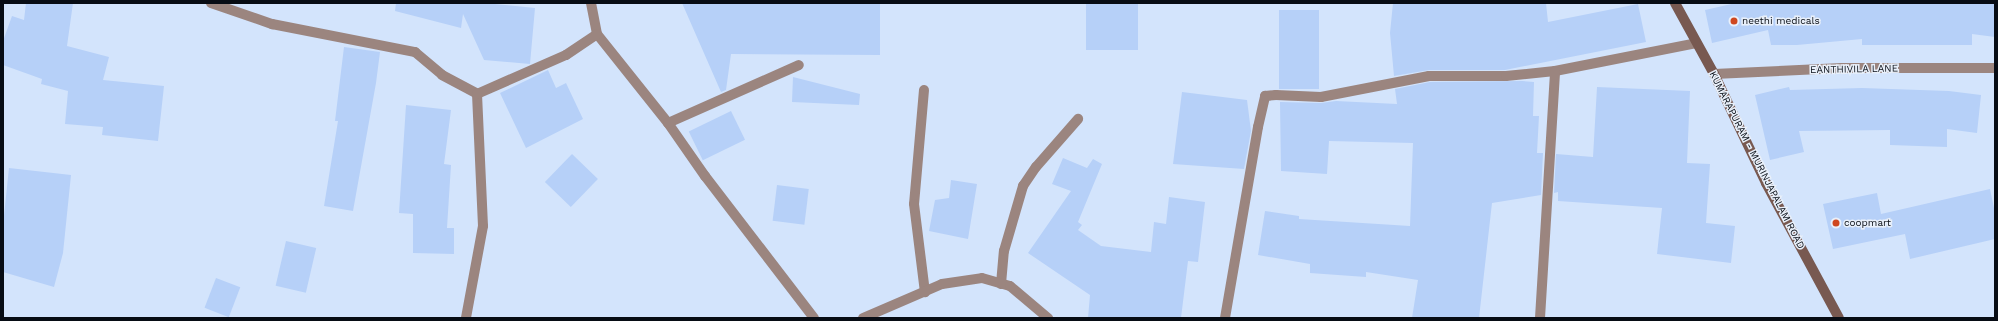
<!DOCTYPE html>
<style>
body{margin:0}
#map{position:relative;width:1998px;height:321px;overflow:hidden;background:#d3e4fc;font-family:"Work Sans",sans-serif}
div>[style]{position:absolute}
[style*='--x']{left:calc(var(--x)*1px);top:calc(var(--y)*1px);width:calc(var(--w)*1px);rotate:calc(var(--a)*1deg)}
.building>*{inset:0;background:#b6d0f8;transform-origin:0 0}
.minor>*{height:10px;margin:-5px;padding:0 5px;transform-origin:5px;border-radius:5px;background:#9b857f}
.secondary>*{height:10px;margin:-5px;padding:0 5px;transform-origin:5px;border-radius:5px;background:#785951}
.dots>*{width:11px;height:11px;translate:-50% -50%;box-sizing:border-box;border:2px solid #e9f0fa;border-radius:50%}
span{translate:-50% -50%;white-space:nowrap;text-align:center;line-height:1.15;-webkit-text-stroke:3px #e9f0fa;paint-order:stroke}
.poi-label{font-size:10px;color:#070c14}
.left{translate:0 -50%;text-align:left}
.street-label{font-size:10px;color:#070c14}
.frame{position:absolute;inset:0;border:4px solid #070c14;pointer-events:none}
</style>
<div id="map">
<div class="building">
<div style="clip-path:polygon(26px 3px,73px 3px,67px 46px,109px 57px,103px 80px,164px 86px,158px 141px,102px 135px,103px 127px,65px 124px,68px 91px,41px 84px,42px 79px,3px 65px,3px 41px,12px 16px,24px 20px)"></div>
<div style="clip-path:polygon(396px 3px,485px 3px,535px 8px,530px 64px,484px 60px,463px 14px,461px 28px,395px 11px)"></div>
<div style="clip-path:polygon(682px 3px,880px 3px,880px 55px,731px 54px,726px 90px,721px 92px)"></div>
<div style="left:1086px;top:3px;width:52px;height:47px"></div>
<div style="clip-path:polygon(1393px 3px,1546px 3px,1548px 22px,1638px 4px,1646px 42px,1505px 70px,1429px 70px,1394px 76px,1390px 33px)"></div>
<div style="clip-path:polygon(1736px 3px,1995px 3px,1995px 37px,1972px 34px,1972px 45px,1862px 45px,1862px 39px,1797px 45px,1771px 45px,1768px 30px,1712px 43px,1705px 10px)"></div>
<div style="left:1279px;top:10px;width:40px;height:79px"></div>
<div style="clip-path:polygon(344px 47px,380px 52px,376px 83px,353px 211px,324px 206px,338px 121px,335px 121px)"></div>
<div style="clip-path:polygon(548px 70px,556px 88px,566px 83px,583px 119px,526px 148px,500px 93px)"></div>
<div style="clip-path:polygon(793px 77px,860px 94px,859px 105px,792px 102px)"></div>
<div style="clip-path:polygon(1522px 81px,1534px 82px,1533px 116px,1539px 116px,1537px 153px,1543px 153px,1541px 195px,1492px 203px,1479px 318px,1412px 318px,1418px 280px,1366px 272px,1366px 277px,1310px 273px,1310px 264px,1258px 255px,1265px 211px,1299px 216px,1299px 219px,1410px 226px,1413px 143px,1329px 141px,1327px 174px,1281px 171px,1280px 102px,1321px 103px,1336px 101px,1397px 104px,1395px 89px,1430px 82px)"></div>
<div style="clip-path:polygon(1597px 87px,1690px 91px,1687px 163px,1710px 164px,1706px 223px,1735px 226px,1731px 263px,1657px 254px,1662px 208px,1558px 201px,1558px 192px,1554px 193px,1556px 154px,1593px 157px)"></div>
<div style="clip-path:polygon(1789px 87px,1790px 90px,1862px 88px,1949px 91px,1981px 95px,1977px 133px,1947px 129px,1947px 147px,1890px 145px,1890px 130px,1799px 131px,1804px 152px,1770px 160px,1755px 95px)"></div>
<div style="clip-path:polygon(1182px 92px,1247px 100px,1251px 131px,1244px 169px,1173px 164px)"></div>
<div style="clip-path:polygon(406px 105px,451px 110px,444px 164px,451px 165px,447px 228px,454px 228px,454px 254px,413px 253px,413px 214px,399px 213px)"></div>
<div style="left:731px;top:111px;width:32px;height:47px;rotate:64deg"></div>
<div style="left:572px;top:154px;width:36px;height:39px;rotate:44deg"></div>
<div style="clip-path:polygon(1063px 158px,1087px 168px,1093px 159px,1102px 164px,1078px 222px,1082px 225px,1078px 230px,1101px 246px,1151px 252px,1154px 222px,1166px 224px,1169px 197px,1205px 202px,1198px 262px,1188px 261px,1181px 318px,1088px 318px,1090px 295px,1028px 253px,1071px 191px,1052px 184px)"></div>
<div style="clip-path:polygon(9px 168px,71px 175px,63px 253px,54px 287px,3px 272px,3px 225px)"></div>
<div style="clip-path:polygon(951px 180px,977px 184px,968px 239px,929px 231px,935px 200px,949px 198px)"></div>
<div style="left:777px;top:185px;width:32px;height:36px;rotate:7deg"></div>
<div style="clip-path:polygon(1990px 189px,1995px 213px,1995px 239px,1910px 259px,1905px 234px,1833px 249px,1823px 204px,1877px 193px,1881px 214px)"></div>
<div style="left:286px;top:241px;width:31px;height:46px;rotate:13deg"></div>
<div style="left:216px;top:278px;width:26px;height:32px;rotate:21deg"></div>
</div>
<div class="minor">
<div style="--x:211;--y:3;--w:65;--a:19"></div>
<div style="--x:272;--y:24;--w:146;--a:11.1"></div>
<div style="--x:415;--y:52;--w:35;--a:40"></div>
<div style="--x:442;--y:75;--w:40;--a:28"></div>
<div style="--x:477;--y:94;--w:132;--a:87.4"></div>
<div style="--x:483;--y:226;--w:94;--a:100.5"></div>
<div style="--x:591;--y:3;--w:32;--a:79"></div>
<div style="--x:597;--y:34;--w:114;--a:51.4"></div>
<div style="--x:668;--y:123;--w:65;--a:55.1"></div>
<div style="--x:705;--y:176;--w:179;--a:52.5"></div>
<div style="--x:1714;--y:74;--w:128;--a:-2.7"></div>
<div style="--x:1842;--y:68;--w:153;--a:0"></div>
<div style="--x:924;--y:90;--w:114;--a:95"></div>
<div style="--x:914;--y:204;--w:89;--a:82.9"></div>
<div style="--x:477;--y:94;--w:97;--a:-23.7"></div>
<div style="--x:566;--y:55;--w:37;--a:-34"></div>
<div style="--x:668;--y:123;--w:143;--a:-23.9"></div>
<div style="--x:1001;--y:284;--w:33;--a:-85"></div>
<div style="--x:1004;--y:251;--w:68;--a:-73.7"></div>
<div style="--x:1023;--y:186;--w:23;--a:-56"></div>
<div style="--x:1036;--y:167;--w:64;--a:-48.8"></div>
<div style="--x:863;--y:318;--w:86;--a:-23.3"></div>
<div style="--x:942;--y:284;--w:40;--a:-8.5"></div>
<div style="--x:982;--y:278;--w:29;--a:16"></div>
<div style="--x:1010;--y:286;--w:50;--a:40.1"></div>
<div style="--x:1225;--y:318;--w:194;--a:-80.2"></div>
<div style="--x:1258;--y:127;--w:32;--a:-77"></div>
<div style="--x:1265;--y:96;--w:11;--a:-5"></div>
<div style="--x:1276;--y:95;--w:45;--a:2.5"></div>
<div style="--x:1321;--y:97;--w:110;--a:-11"></div>
<div style="--x:1429;--y:76;--w:77;--a:0"></div>
<div style="--x:1506;--y:76;--w:49;--a:-5.8"></div>
<div style="--x:1555;--y:71;--w:144;--a:-11.2"></div>
<div style="--x:1540;--y:318;--w:247;--a:-86.5"></div>
</div>
<div class="secondary">
<div style="--x:1675;--y:3;--w:81;--a:61.2"></div>
<div style="--x:1714;--y:74;--w:121;--a:64.5"></div>
<div style="--x:1766;--y:183;--w:153;--a:61.6"></div>
</div>
<div class="dots">
<div style="left:1734px;top:21px;background:#cf471f"></div>
<div style="left:1836px;top:223px;background:#cf471f"></div>
</div>
<div class="poi-label">
<span class="left" style="left:1742px;top:21px">neethi medicals</span>
<span class="left" style="left:1844px;top:223px">coopmart</span>
</div>
<div class="street-label">
<span style="left:1854px;top:69px;rotate:-1deg">EANTHIVILA LANE</span>
<span style="left:1757px;top:160px;rotate:63deg">KUMARAPURAM - MURINJAPALAM ROAD</span>
</div>
<div class="frame"></div>
</div>
